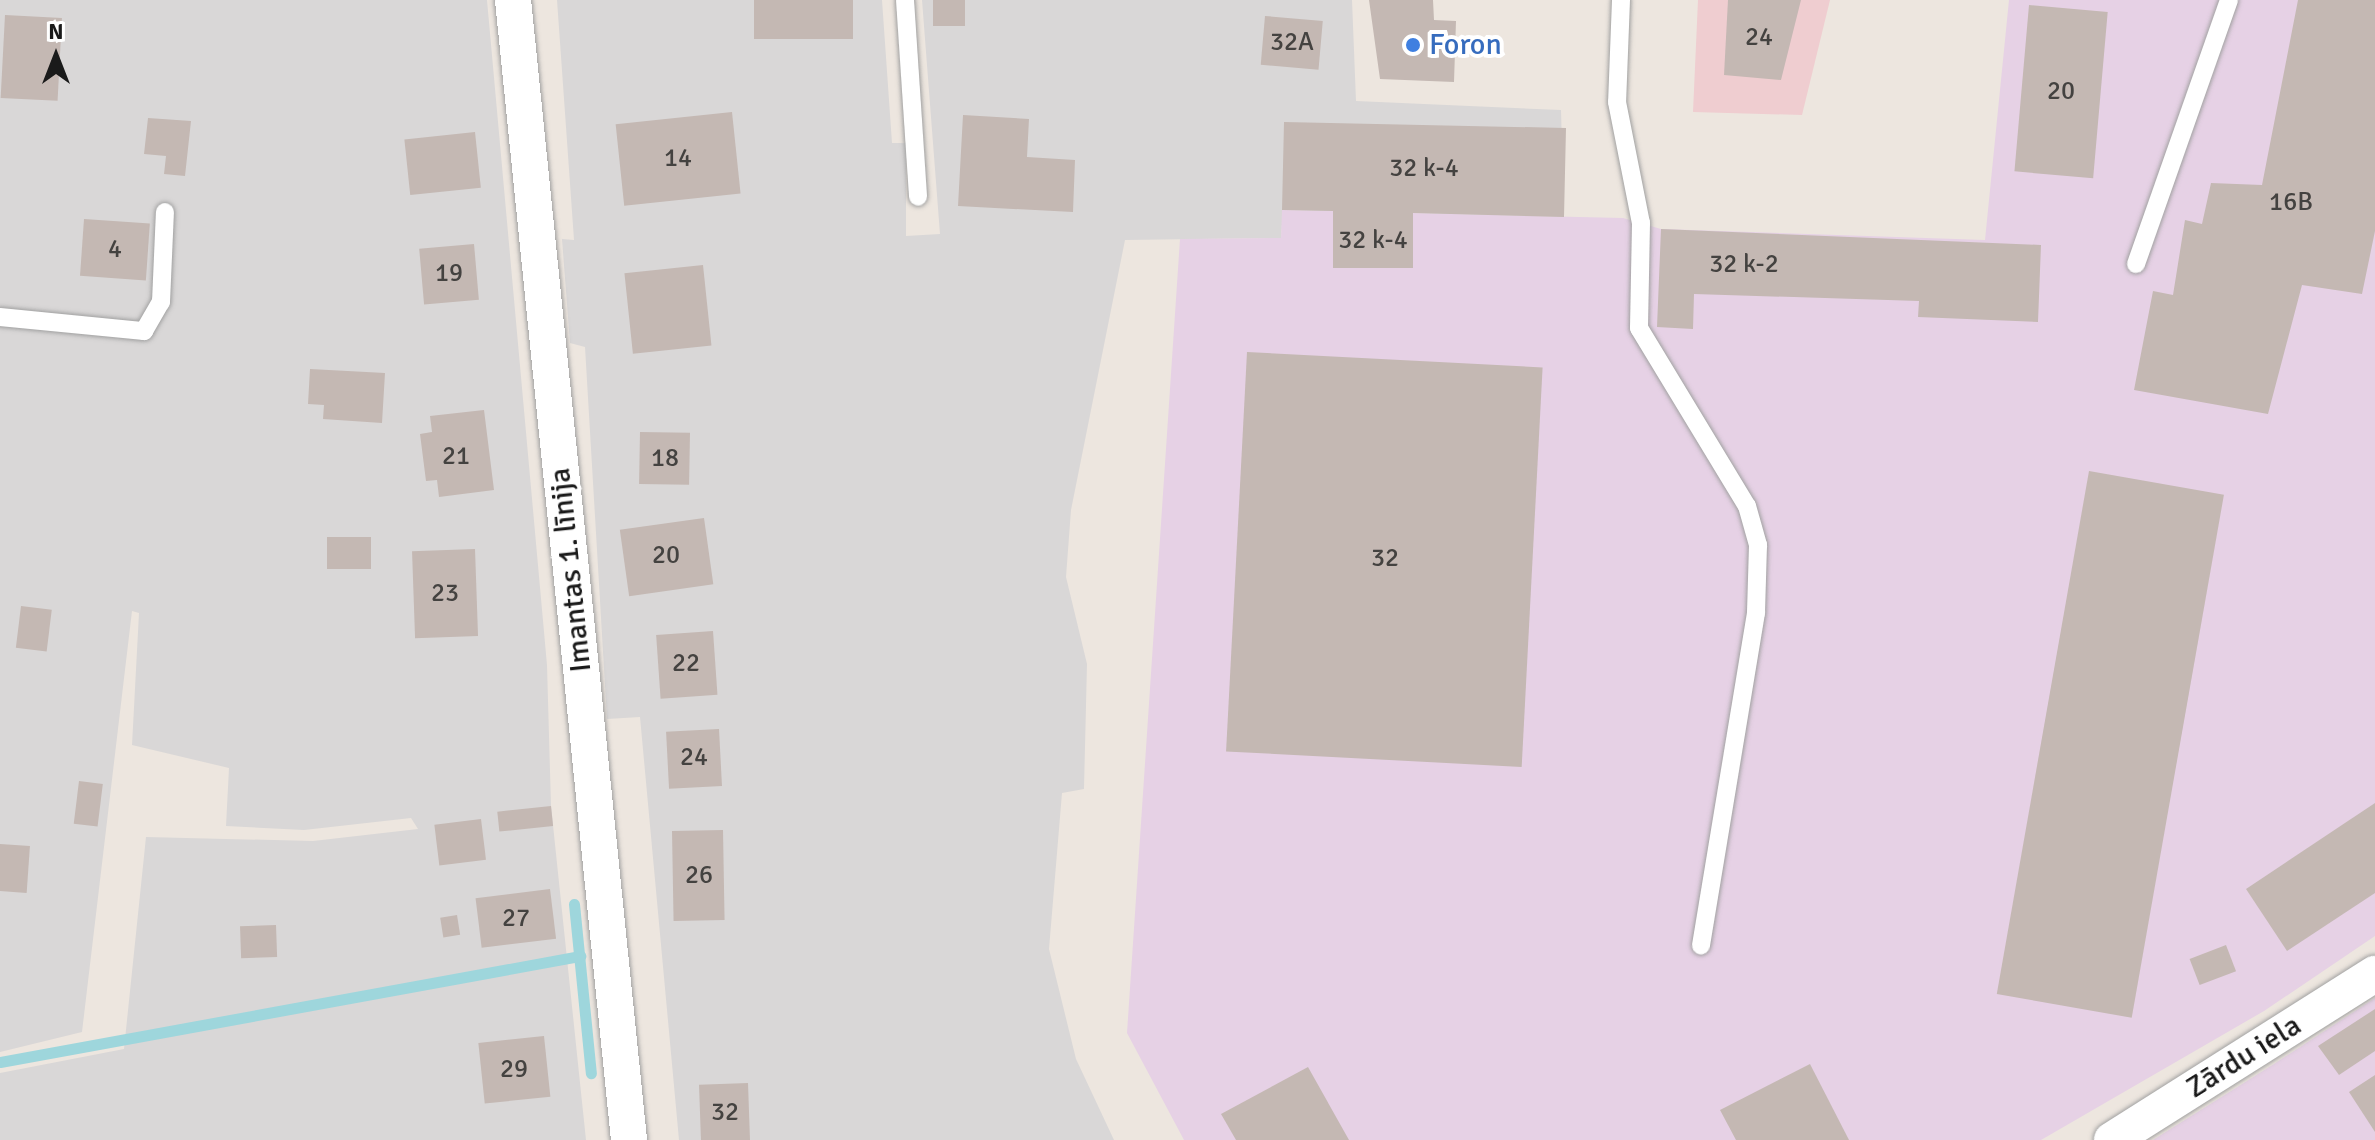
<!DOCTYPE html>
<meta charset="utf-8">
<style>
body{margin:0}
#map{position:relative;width:2375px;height:1140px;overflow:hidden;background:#ede6df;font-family:Signika,sans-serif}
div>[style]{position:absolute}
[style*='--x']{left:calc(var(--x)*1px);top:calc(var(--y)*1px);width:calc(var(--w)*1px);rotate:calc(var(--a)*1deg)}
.residential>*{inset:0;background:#d9d7d7}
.commercial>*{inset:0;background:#efcdd0}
.industrial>*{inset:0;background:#e6d1e5}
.stream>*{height:11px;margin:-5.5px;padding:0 5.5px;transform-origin:5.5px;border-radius:5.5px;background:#9ed6dc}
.building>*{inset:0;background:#c4b8b3;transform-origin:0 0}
.roads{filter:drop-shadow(0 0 2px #a1a1a1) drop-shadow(0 0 2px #a1a1a1)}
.service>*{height:18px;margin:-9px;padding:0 9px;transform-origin:9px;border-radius:9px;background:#fff}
.minor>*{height:36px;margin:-18px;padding:0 18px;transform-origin:18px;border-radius:18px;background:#fff}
.dots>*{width:22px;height:22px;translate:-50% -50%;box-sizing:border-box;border:4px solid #fff;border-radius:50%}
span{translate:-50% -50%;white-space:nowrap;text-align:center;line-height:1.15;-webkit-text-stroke:8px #fff;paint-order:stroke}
.number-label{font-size:26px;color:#444240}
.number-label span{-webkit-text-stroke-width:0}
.shop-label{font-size:30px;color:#366cbe}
.left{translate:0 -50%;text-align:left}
.street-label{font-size:30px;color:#1a1a1a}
.north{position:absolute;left:16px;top:16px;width:80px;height:80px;-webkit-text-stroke:6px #fff;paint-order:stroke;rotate:0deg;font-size:22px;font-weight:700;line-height:32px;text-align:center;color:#1a1a1a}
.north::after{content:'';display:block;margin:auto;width:28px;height:36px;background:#1a1a1a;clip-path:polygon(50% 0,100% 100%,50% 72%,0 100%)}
</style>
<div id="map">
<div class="residential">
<div style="clip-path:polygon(0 0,487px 0,547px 665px,551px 806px,586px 1140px,0 1140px,0 1073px,124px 1049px,146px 837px,313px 841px,418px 829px,411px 818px,304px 830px,226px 826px,229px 768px,132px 745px,139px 613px,132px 611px,82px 1032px,0 1052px)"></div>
<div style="clip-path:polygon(557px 0,882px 0,892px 143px,906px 143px,906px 236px,940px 234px,922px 0,1352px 0,1356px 101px,1561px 110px,1564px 217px,1283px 210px,1281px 238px,1125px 240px,1071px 510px,1066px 577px,1087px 664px,1084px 789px,1062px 793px,1049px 949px,1076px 1059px,1114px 1140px,679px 1140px,640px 717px,607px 719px,585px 347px,570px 343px,562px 239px,574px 240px)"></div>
</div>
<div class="commercial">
<div style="clip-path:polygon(1698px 0,1830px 0,1802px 115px,1693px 112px)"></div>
</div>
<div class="industrial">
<div style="clip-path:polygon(2009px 0,2375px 0,2375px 936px,2264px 1011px,2041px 1140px,1184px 1140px,1127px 1033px,1180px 239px,1281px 238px,1282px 210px,1333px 211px,1333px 268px,1413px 268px,1413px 213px,1623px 218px,1661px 229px,1985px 240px)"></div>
<div style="clip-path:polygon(2375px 998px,2375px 1140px,2153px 1140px,2274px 1064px)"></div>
</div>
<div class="stream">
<div style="--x:574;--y:904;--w:170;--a:84.3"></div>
<div style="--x:0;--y:1062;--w:590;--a:-10.36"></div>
</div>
<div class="building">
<div style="left:754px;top:0;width:99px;height:39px"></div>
<div style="left:933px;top:0;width:32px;height:26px"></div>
<div style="clip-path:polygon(1369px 0,1433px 0,1434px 20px,1456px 21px,1454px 82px,1380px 79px)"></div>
<div style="clip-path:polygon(1728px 0,1801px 0,1781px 80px,1724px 75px)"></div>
<div style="clip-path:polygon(2298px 0,2375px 0,2375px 231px,2362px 294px,2302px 285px,2268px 414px,2134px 390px,2153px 291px,2173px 295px,2185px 220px,2202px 224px,2211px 183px,2262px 185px)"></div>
<div style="left:2029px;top:5px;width:79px;height:167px;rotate:5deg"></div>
<div style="left:5px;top:15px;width:57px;height:83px;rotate:3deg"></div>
<div style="left:1265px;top:16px;width:58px;height:49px;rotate:5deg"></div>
<div style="left:732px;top:112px;width:82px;height:117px;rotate:84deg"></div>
<div style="clip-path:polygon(963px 115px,1029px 119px,1027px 157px,1075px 160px,1073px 212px,958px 206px)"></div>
<div style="clip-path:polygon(148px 118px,191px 121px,185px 176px,164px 174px,166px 156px,144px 154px)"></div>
<div style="clip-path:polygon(1284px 122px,1566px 128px,1564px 217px,1413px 213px,1413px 268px,1333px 268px,1333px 211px,1282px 210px)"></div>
<div style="left:475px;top:132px;width:56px;height:71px;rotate:84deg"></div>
<div style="left:84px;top:219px;width:66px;height:57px;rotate:4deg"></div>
<div style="clip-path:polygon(1661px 229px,2041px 245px,2038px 322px,1918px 317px,1919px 301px,1694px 294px,1693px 329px,1657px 327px)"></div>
<div style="left:474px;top:244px;width:56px;height:55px;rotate:85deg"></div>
<div style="left:703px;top:265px;width:81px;height:79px;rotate:84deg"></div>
<div style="left:1247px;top:352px;width:296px;height:400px;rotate:3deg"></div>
<div style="clip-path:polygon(310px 369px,385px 373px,382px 423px,323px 419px,324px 405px,308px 404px)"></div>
<div style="clip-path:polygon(484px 410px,494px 490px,439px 497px,437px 480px,426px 481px,420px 434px,432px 432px,430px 416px)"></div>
<div style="left:640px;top:432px;width:50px;height:52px;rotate:1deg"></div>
<div style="left:2089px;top:471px;width:137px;height:531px;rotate:10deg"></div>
<div style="left:704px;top:518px;width:67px;height:85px;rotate:82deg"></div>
<div style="left:327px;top:537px;width:44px;height:32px"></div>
<div style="left:475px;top:549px;width:87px;height:63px;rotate:88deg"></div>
<div style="left:21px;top:606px;width:31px;height:42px;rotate:7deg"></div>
<div style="left:713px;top:631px;width:64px;height:57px;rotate:86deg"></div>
<div style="left:719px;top:729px;width:57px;height:53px;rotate:87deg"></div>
<div style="left:79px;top:781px;width:24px;height:43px;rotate:7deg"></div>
<div style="clip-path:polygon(2375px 803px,2375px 893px,2287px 951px,2246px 889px)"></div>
<div style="left:551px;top:806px;width:20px;height:54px;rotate:84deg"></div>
<div style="left:481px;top:819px;width:41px;height:47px;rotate:83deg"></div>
<div style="left:723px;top:830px;width:90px;height:51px;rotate:89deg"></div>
<div style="left:0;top:844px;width:30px;height:47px;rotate:4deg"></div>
<div style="left:550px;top:889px;width:50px;height:75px;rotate:83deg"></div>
<div style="left:457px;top:915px;width:20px;height:17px;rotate:81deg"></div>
<div style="left:276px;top:925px;width:32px;height:36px;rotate:88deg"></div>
<div style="left:2226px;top:945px;width:28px;height:39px;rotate:69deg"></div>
<div style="clip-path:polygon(2375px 1009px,2375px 1051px,2339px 1075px,2318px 1046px)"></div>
<div style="left:544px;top:1036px;width:61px;height:66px;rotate:84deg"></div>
<div style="clip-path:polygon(1810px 1064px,1849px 1140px,1736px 1140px,1720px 1110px)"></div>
<div style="clip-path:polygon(1308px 1067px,1349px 1140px,1236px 1140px,1221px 1114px)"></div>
<div style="clip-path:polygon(2375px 1075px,2375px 1132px,2349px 1092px)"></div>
<div style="left:748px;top:1083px;width:57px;height:49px;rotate:88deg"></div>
</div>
<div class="roads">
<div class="service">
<div style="--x:905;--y:0;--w:197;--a:86.2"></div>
<div style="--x:1621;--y:0;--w:102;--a:92.2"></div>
<div style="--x:1617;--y:102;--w:123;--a:78.8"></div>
<div style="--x:1641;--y:223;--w:105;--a:91.1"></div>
<div style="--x:1639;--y:328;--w:208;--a:58.8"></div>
<div style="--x:1747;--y:506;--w:41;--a:74.2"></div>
<div style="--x:1758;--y:545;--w:68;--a:91.7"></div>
<div style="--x:1756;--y:613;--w:337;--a:99.4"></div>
<div style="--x:2136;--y:264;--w:280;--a:-70.6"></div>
<div style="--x:0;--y:317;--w:145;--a:5.6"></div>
<div style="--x:144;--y:331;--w:34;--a:-60"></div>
<div style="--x:161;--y:302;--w:90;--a:-87.5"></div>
</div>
<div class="minor">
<div style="--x:513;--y:0;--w:1146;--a:84.19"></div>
<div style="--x:2112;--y:1140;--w:311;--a:-32.3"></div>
</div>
</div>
<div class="dots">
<div style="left:1413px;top:45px;background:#3f7fe0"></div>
</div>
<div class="number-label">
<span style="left:1759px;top:38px">24</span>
<span style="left:1292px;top:43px">32A</span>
<span style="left:2061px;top:92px">20</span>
<span style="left:678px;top:159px">14</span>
<span style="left:1424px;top:169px">32 k-4</span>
<span style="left:2291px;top:203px">16B</span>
<span style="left:1373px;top:241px">32 k-4</span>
<span style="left:115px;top:250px">4</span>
<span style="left:1744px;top:265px">32 k-2</span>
<span style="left:449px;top:274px">19</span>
<span style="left:456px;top:457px">21</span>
<span style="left:665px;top:459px">18</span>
<span style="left:666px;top:556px">20</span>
<span style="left:1385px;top:559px">32</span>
<span style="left:445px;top:594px">23</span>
<span style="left:686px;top:664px">22</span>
<span style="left:694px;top:758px">24</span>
<span style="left:699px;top:876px">26</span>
<span style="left:516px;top:919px">27</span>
<span style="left:514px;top:1070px">29</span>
<span style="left:725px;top:1113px">32</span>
</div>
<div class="shop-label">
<span class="left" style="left:1429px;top:45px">Foron</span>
</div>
<div class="street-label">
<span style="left:571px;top:570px;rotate:-96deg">Imantas 1. līnija</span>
<span style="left:2244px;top:1057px;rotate:-32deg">Zārdu iela</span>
</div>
<div class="north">N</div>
</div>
